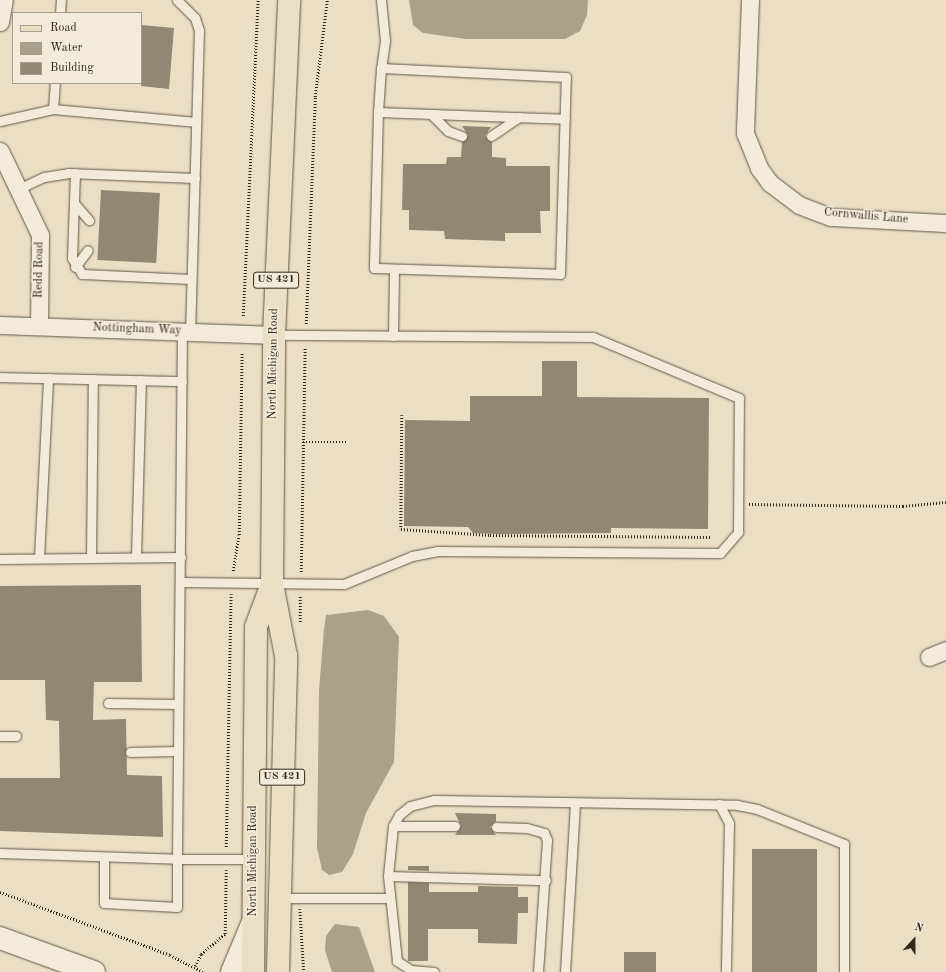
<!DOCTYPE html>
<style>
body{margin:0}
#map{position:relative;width:946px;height:972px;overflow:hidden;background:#ecdec4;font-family:"Old Standard TT",serif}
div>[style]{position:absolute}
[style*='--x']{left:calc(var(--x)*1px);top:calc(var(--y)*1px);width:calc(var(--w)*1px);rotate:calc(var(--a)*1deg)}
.water>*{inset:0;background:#ada08b}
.building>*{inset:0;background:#938773;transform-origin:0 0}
.path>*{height:2.5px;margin-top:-1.25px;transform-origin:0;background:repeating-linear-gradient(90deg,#32281c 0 1px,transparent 0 3px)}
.roads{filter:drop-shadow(0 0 1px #605646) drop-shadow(0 0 1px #605646)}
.lane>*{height:9px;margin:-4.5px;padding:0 4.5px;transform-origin:4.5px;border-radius:4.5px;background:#f3ead9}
.street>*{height:17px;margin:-8.5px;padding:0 8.5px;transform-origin:8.5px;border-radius:8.5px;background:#f3ead9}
.secondary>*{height:22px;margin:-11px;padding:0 11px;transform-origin:11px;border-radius:11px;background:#f3ead9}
.primary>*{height:22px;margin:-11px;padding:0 11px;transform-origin:11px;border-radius:11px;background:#ecdec4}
span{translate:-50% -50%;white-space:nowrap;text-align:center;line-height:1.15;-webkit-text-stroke:3px #f3ead9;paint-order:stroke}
.shield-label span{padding:1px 3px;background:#f3ead9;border:1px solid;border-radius:3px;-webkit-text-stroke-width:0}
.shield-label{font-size:11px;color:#32281c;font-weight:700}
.street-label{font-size:12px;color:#32281c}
.legend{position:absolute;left:12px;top:12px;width:130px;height:72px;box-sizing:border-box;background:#f3ead9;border:1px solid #a69c8d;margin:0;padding:5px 7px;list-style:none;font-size:12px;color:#32281c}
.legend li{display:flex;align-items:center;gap:8px;height:20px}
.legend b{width:20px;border:1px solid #a69c8d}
.north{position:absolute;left:894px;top:920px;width:40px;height:40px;-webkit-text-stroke:3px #f3ead9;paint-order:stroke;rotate:21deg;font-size:11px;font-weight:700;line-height:16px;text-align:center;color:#32281c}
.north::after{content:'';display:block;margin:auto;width:14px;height:18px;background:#32281c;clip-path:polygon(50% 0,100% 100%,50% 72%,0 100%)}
</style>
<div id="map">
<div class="water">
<div style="clip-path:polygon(409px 0,588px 0,587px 15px,580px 31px,565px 39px,466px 39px,423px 33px,413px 25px)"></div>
<div style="clip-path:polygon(368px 610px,384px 616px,399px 637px,394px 762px,366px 813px,353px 854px,342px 872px,329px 875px,322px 870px,317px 848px,319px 690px,324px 629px,326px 615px)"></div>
<div style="clip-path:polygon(335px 924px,359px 927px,375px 972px,332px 972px,325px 950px,326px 936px)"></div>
</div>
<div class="building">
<div style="clip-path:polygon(141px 25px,174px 28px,169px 89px,141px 86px)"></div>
<div style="clip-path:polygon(462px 126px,491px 127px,485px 136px,492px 142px,492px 157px,506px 158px,506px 166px,550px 166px,550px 211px,540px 211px,541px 233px,505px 233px,505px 241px,445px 239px,444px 231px,409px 230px,409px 210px,402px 210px,403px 164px,446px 164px,447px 157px,461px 157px,462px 142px,468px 135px)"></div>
<div style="left:101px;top:190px;width:59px;height:70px;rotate:3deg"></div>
<div style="clip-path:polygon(542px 361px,577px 361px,577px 397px,709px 398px,708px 529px,611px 528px,611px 533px,496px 534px,473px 533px,468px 527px,404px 526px,405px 420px,470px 421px,470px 396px,542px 396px)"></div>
<div style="clip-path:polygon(141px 585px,142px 682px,94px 682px,93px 720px,126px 719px,127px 775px,162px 776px,163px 837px,0 831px,0 778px,60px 778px,59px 721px,46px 720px,45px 680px,0 680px,0 586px)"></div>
<div style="clip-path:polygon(455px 813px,496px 814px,496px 821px,490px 827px,496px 835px,455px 835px,461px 826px)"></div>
<div style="left:752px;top:849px;width:65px;height:123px"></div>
<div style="clip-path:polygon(408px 866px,429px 866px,429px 871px,408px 870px)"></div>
<div style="clip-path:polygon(408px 882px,429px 883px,429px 892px,478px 892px,478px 886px,518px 887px,518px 897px,528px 897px,528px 913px,518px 913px,517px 944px,478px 943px,478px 929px,428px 929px,428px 961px,408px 961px)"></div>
<div style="left:624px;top:952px;width:32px;height:20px"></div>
</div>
<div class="path">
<div style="--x:243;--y:316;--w:316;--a:-87.3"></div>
<div style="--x:306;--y:324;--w:227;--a:-87.7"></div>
<div style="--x:315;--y:97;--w:98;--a:-82.9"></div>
<div style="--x:402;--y:415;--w:114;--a:90.5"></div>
<div style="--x:401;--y:529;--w:89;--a:3.9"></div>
<div style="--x:490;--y:535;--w:221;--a:0.5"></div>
<div style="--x:303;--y:442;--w:43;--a:0"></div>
<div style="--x:749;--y:504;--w:154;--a:0.7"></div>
<div style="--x:903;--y:506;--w:43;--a:-5.3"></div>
<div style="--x:233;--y:571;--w:36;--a:-81"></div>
<div style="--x:239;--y:535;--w:183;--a:-89.1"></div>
<div style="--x:301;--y:572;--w:225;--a:-89"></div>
<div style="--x:300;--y:622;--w:27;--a:-90"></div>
<div style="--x:226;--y:847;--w:253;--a:-88.9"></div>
<div style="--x:0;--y:892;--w:181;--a:20.3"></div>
<div style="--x:170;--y:955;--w:37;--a:27"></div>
<div style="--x:300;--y:909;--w:63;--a:86.4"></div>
<div style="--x:195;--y:966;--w:13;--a:-63"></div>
<div style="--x:201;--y:954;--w:31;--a:-40"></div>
<div style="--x:225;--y:934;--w:64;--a:-89.1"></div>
</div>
<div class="roads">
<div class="lane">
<div style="--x:177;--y:0;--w:25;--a:45"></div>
<div style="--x:195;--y:18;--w:13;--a:72"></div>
<div style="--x:199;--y:30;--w:302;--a:91.7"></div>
<div style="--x:381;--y:0;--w:41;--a:84.4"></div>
<div style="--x:385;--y:41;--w:27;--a:98"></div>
<div style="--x:381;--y:68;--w:44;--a:93.9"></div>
<div style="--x:378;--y:112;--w:156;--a:91.5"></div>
<div style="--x:374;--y:268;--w:186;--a:1.8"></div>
<div style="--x:560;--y:274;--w:197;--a:-88.3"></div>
<div style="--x:566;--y:77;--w:185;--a:-177.2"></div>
<div style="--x:60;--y:13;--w:13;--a:-86"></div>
<div style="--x:53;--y:109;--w:144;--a:5.2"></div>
<div style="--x:378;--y:112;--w:187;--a:2.1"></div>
<div style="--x:431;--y:114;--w:24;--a:45"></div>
<div style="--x:448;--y:131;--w:15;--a:20"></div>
<div style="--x:0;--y:121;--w:54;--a:-12.8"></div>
<div style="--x:53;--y:109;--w:26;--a:-86"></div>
<div style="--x:491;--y:136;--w:34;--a:-34"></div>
<div style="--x:75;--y:173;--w:85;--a:92"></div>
<div style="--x:72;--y:258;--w:19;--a:58"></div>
<div style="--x:82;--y:274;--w:109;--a:2.6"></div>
<div style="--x:18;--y:189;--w:29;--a:-25"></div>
<div style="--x:44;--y:177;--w:24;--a:-9"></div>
<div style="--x:68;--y:173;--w:127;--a:2.3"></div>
<div style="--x:74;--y:203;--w:23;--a:49"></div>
<div style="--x:75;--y:267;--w:21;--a:-53"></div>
<div style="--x:393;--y:336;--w:67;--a:-89.1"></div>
<div style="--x:0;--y:377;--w:182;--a:1.3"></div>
<div style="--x:91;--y:557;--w:178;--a:-89.4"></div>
<div style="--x:136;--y:557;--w:177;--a:-88.4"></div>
<div style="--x:39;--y:558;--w:180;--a:-87.1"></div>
<div style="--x:0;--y:559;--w:181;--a:-0.6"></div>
<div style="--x:180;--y:582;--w:164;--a:0.7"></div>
<div style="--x:344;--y:584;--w:74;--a:-22.4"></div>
<div style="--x:412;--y:556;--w:25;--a:-11"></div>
<div style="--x:437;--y:551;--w:283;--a:0.4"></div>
<div style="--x:720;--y:553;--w:28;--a:-49"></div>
<div style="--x:738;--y:532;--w:134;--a:-89.6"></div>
<div style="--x:739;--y:398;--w:158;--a:-157.3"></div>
<div style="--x:593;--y:337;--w:319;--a:-179.6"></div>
<div style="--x:108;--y:703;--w:69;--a:0.8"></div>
<div style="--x:0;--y:736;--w:16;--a:0"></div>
<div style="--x:130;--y:752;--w:47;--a:-1.2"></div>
<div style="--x:719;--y:804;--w:21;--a:62"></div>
<div style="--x:729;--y:823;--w:149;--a:91.2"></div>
<div style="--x:393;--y:826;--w:62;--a:0"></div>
<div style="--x:496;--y:827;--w:31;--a:2"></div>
<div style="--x:527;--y:828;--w:18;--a:16"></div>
<div style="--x:544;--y:833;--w:8;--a:67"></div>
<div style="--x:547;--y:840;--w:132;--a:93.9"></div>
<div style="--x:0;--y:853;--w:177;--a:1.9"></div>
<div style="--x:177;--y:859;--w:527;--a:-89.46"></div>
<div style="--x:104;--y:857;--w:46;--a:90"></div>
<div style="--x:104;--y:903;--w:73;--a:3.1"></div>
<div style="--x:177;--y:907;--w:48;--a:-90"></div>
<div style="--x:177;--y:859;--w:77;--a:0"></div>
<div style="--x:388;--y:876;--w:158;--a:1.5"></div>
<div style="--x:279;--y:898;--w:109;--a:0"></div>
<div style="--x:434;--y:972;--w:23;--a:-175"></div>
<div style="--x:411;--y:970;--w:17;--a:-147"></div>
<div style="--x:397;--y:961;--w:85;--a:-96"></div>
<div style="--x:388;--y:876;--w:50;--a:-84.3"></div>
<div style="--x:393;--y:826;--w:13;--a:-61"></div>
<div style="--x:399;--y:815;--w:14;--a:-39"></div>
<div style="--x:410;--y:806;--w:25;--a:-14"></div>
<div style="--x:434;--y:800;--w:303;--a:0.9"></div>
<div style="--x:737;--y:805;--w:20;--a:11"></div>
<div style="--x:757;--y:809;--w:94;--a:21.9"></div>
<div style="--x:844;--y:844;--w:128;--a:90"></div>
<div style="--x:565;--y:972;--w:168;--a:-86.6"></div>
</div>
<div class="street">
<div style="--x:750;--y:0;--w:133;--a:92.2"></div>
<div style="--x:745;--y:133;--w:38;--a:68"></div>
<div style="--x:759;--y:168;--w:19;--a:54"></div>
<div style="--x:770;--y:183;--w:36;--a:37"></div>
<div style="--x:799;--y:205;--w:34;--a:21"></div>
<div style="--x:831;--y:217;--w:115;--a:3"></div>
<div style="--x:0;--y:22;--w:22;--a:-80"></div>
<div style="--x:0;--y:151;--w:93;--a:64.5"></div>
<div style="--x:40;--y:235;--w:91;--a:90.6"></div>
<div style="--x:0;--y:325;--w:274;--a:2.1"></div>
<div style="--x:929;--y:657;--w:18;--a:-22"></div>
</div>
<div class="secondary">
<div style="--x:0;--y:938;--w:100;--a:19.9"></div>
<div style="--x:232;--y:972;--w:54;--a:-67.2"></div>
</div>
<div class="primary">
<div style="--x:253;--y:972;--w:345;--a:-89.5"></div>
<div style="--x:256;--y:627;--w:46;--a:-69.6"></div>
<div style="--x:278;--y:972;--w:316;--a:-88.5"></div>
<div style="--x:286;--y:656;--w:73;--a:-101"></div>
<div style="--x:272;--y:584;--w:249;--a:-89.5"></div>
<div style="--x:274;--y:335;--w:335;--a:-87.4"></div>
</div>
</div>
<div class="shield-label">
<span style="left:276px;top:280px">US 421</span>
<span style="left:282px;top:777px">US 421</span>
</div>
<div class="street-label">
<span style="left:866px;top:217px;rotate:5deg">Cornwallis Lane</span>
<span style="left:40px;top:270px;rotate:-89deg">Redd Road</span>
<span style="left:137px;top:330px;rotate:2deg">Nottingham Way</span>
<span style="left:274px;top:364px;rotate:-89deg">North Michigan Road</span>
<span style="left:254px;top:861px;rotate:-90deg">North Michigan Road</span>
</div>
<ul class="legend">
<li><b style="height:5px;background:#ecdec4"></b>Road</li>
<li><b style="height:11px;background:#ada08b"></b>Water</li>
<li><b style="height:11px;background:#938773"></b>Building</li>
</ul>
<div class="north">N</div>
</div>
